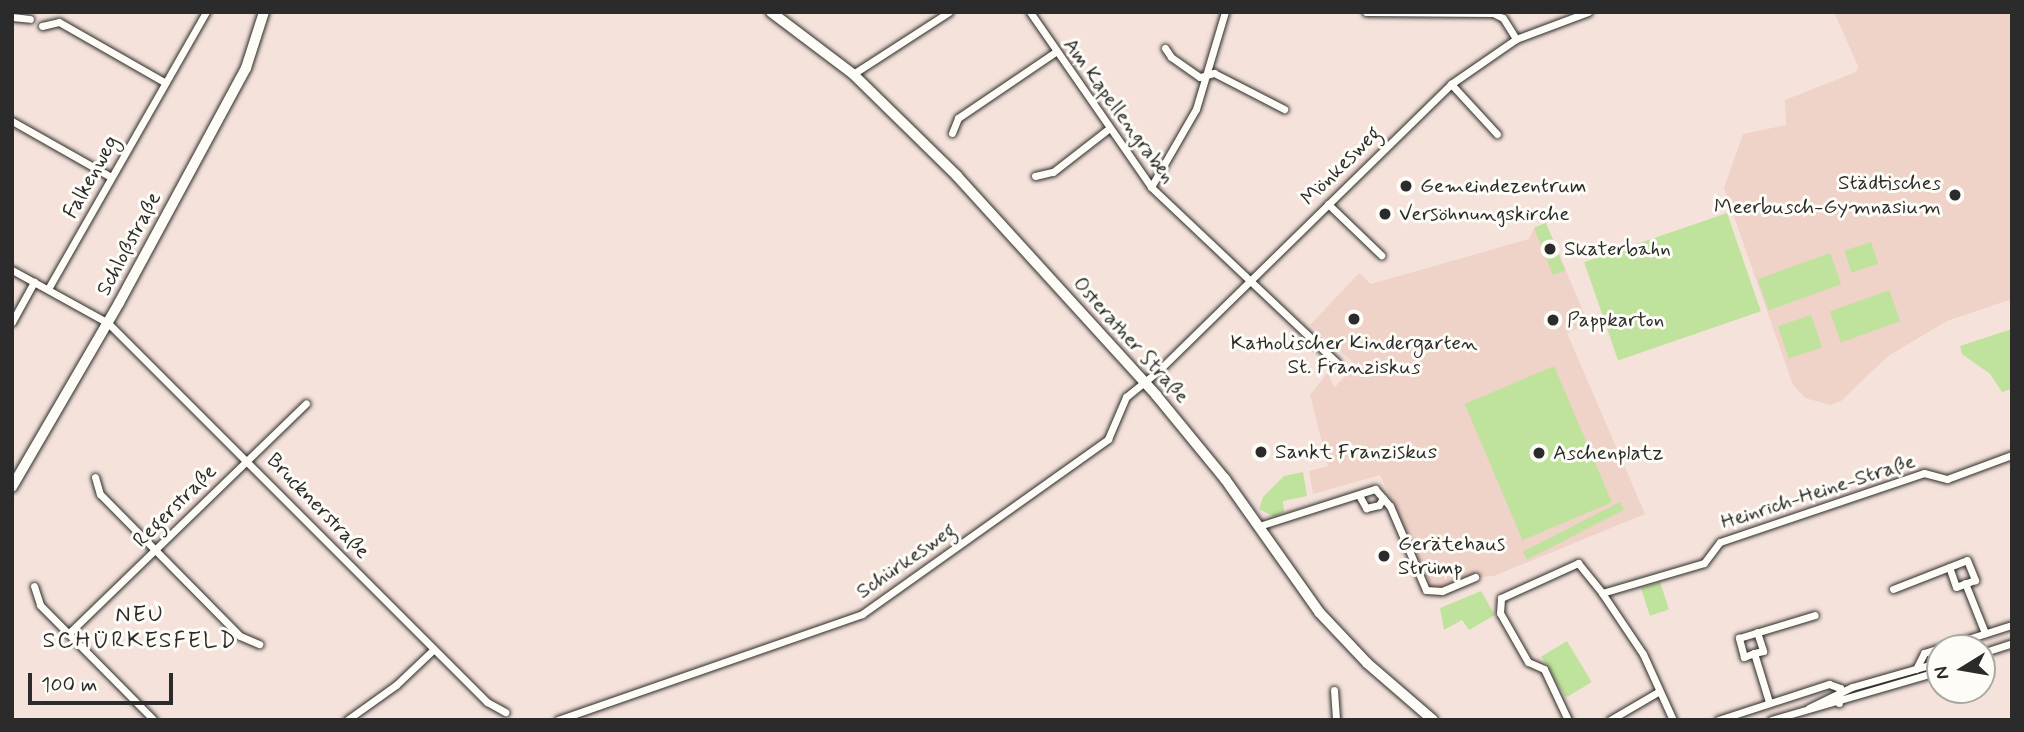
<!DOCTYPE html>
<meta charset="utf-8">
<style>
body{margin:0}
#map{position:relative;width:2024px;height:732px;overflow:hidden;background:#f5e3db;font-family:Mynerve,sans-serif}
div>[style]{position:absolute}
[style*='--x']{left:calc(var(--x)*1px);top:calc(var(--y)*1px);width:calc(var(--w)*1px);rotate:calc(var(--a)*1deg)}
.built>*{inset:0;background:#efd2c8}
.green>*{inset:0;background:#bfe29c;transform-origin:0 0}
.roads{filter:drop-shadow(0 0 2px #2b2b2b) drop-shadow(0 0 2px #2b2b2b)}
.street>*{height:7px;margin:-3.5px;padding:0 3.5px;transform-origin:3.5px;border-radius:3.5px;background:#fdfcf7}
.secondary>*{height:10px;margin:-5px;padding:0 5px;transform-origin:5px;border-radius:5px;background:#fdfcf7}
.dots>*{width:19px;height:19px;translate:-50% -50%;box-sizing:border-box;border:4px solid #fdfcf7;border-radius:50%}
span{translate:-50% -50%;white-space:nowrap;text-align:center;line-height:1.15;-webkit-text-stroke:6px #fdfcf7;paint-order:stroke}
.street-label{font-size:21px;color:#2b2b2b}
.poi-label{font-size:21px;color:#2b2b2b}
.right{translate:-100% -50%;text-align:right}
.left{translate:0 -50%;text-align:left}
.neighbourhood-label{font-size:23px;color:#2b2b2b;letter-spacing:2px}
.frame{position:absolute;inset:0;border:14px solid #2b2b2b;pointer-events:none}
.north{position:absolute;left:1926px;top:634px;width:70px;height:70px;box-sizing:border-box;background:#fdfcf7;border:2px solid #a9a8a5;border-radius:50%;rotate:259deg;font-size:19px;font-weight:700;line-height:28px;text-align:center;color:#2b2b2b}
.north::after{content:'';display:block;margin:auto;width:24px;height:32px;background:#2b2b2b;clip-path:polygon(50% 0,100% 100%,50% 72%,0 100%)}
.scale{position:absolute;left:28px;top:673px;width:145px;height:32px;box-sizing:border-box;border:4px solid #2b2b2b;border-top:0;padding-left:9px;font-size:21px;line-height:24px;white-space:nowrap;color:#2b2b2b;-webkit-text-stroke:5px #fdfcf7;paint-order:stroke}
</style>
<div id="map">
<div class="built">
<div style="clip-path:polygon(1834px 12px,2012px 12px,2012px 299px,1947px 321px,1888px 356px,1841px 401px,1830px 405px,1805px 398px,1793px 385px,1724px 188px,1743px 134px,1786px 125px,1785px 100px,1856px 72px,1858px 66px)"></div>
<div style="clip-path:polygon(1546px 223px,1588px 323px,1567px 333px,1645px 514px,1494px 576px,1465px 578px,1433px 590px,1380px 475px,1313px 494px,1309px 471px,1328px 466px,1310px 395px,1328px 372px,1334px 388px,1356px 365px,1310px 325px,1359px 273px,1371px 284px,1529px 239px,1534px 228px)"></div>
</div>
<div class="green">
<div style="left:1727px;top:213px;width:104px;height:151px;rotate:71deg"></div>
<div style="left:1546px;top:223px;width:51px;height:13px;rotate:68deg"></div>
<div style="left:1871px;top:242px;width:23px;height:28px;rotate:72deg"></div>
<div style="left:1830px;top:253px;width:33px;height:77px;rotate:70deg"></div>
<div style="left:1889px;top:290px;width:33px;height:63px;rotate:70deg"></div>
<div style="left:1811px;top:315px;width:34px;height:35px;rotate:71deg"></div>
<div style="clip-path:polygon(2012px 329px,2012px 389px,2002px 392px,1990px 374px,1962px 354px,1960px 346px)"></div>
<div style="left:1554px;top:366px;width:148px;height:97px;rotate:67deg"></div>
<div style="clip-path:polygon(1303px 472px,1307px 496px,1283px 501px,1284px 512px,1275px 517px,1259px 509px,1263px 497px,1284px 476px)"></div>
<div style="left:1620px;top:502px;width:9px;height:109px;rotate:63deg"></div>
<div style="left:1660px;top:582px;width:29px;height:20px;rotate:72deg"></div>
<div style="clip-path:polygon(1481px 591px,1495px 615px,1469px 630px,1462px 620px,1444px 630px,1440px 608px)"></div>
<div style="left:1567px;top:641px;width:48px;height:30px;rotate:59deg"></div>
</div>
<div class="roads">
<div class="street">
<div style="--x:1030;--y:12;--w:213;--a:55.3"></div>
<div style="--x:1151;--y:187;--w:256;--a:43.4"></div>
<div style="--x:1366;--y:12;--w:127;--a:0.5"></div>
<div style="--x:1493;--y:13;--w:11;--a:27"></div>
<div style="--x:1503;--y:18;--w:25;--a:58"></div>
<div style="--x:12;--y:17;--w:18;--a:6"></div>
<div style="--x:42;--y:26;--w:17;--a:-13"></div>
<div style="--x:59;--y:22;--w:121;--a:29.7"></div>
<div style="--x:1165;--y:48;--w:11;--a:56"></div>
<div style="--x:1171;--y:57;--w:35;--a:35"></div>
<div style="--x:1200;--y:77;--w:15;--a:-16"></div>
<div style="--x:1214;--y:73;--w:79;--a:27.2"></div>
<div style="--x:853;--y:74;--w:114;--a:-32.9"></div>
<div style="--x:1451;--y:84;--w:68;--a:47.4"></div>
<div style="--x:12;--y:121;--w:114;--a:29.5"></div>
<div style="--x:952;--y:133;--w:16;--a:-68"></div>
<div style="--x:958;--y:118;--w:116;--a:-34.1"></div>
<div style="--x:1035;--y:176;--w:18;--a:-13"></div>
<div style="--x:1053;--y:172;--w:68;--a:-37.9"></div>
<div style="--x:1151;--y:187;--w:90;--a:-60"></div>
<div style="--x:1196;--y:109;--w:101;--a:-73.4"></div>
<div style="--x:1328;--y:204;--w:74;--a:43.9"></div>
<div style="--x:12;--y:270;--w:110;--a:28.9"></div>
<div style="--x:108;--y:323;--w:536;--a:45"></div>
<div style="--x:487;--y:702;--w:21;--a:29"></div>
<div style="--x:48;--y:289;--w:319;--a:-60.3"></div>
<div style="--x:12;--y:322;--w:46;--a:-61.2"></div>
<div style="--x:95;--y:477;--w:18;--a:74"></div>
<div style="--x:100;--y:494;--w:199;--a:45.4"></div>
<div style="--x:240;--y:636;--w:21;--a:23"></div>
<div style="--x:1360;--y:497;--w:13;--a:61"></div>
<div style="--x:1366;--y:508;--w:13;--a:-13"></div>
<div style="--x:1379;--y:505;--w:8;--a:-60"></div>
<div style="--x:1259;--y:526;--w:122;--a:-17.7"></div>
<div style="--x:1375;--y:489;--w:23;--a:49"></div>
<div style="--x:1390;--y:506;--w:91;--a:66.8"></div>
<div style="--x:1426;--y:590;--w:16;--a:4"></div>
<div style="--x:1442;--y:591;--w:36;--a:-23"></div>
<div style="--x:1965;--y:583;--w:54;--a:68.2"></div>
<div style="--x:34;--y:586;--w:20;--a:72"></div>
<div style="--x:40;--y:605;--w:162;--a:45.3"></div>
<div style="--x:1893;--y:589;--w:79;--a:-21.4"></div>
<div style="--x:1967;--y:560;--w:22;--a:68"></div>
<div style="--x:1975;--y:580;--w:20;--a:160"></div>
<div style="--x:1956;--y:587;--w:21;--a:-109"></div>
<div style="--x:1757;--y:632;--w:20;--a:72"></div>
<div style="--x:1763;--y:651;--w:9;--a:167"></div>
<div style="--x:1754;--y:653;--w:51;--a:73"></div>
<div style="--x:69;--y:633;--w:330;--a:-44.1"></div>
<div style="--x:1754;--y:653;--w:11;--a:158"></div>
<div style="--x:1744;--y:657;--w:20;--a:-105"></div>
<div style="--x:1739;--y:638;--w:79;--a:-16.8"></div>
<div style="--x:1982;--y:653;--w:32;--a:-18"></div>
<div style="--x:1916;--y:669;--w:18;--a:-63"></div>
<div style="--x:1924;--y:653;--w:92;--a:-17.7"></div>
<div style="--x:1334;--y:690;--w:30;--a:86"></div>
<div style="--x:1809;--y:708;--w:48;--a:-26"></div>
<div style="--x:1852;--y:687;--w:91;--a:-15.9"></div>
<div style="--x:347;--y:720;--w:60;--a:-35.5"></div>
<div style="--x:396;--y:685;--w:52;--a:-43.5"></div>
<div style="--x:558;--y:720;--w:322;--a:-19.2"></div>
<div style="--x:862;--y:614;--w:302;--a:-35.4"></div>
<div style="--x:1108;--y:439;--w:46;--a:-66.8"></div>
<div style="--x:1126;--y:397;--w:41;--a:-39.1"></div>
<div style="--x:1158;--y:371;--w:410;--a:-44.4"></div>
<div style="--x:1451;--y:84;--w:79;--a:-34.7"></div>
<div style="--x:1516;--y:39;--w:77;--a:-20.6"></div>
<div style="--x:1568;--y:720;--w:56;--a:-115.2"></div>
<div style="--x:1544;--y:669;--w:17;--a:-156"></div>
<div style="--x:1528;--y:662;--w:56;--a:-119.7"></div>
<div style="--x:1500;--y:613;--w:15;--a:-86"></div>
<div style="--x:1501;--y:598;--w:85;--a:-24.4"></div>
<div style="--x:1578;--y:563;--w:38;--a:51"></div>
<div style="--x:1610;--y:720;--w:56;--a:-30.3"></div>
<div style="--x:1673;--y:720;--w:72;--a:-114.4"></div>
<div style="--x:1643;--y:654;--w:73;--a:-123.9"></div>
<div style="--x:1602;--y:593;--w:106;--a:-16.4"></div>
<div style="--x:1704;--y:563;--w:26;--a:-53"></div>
<div style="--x:1720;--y:542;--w:215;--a:-18.7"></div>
<div style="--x:1924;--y:473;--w:24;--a:15"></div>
<div style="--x:1947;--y:479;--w:69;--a:-20.3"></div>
<div style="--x:1718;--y:720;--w:117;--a:-18"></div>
<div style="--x:1829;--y:684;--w:12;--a:20"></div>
<div style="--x:1840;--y:688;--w:15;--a:94"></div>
<div style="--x:1771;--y:720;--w:176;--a:-16.2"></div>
</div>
<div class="secondary">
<div style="--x:771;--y:12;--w:103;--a:37.1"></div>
<div style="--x:853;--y:74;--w:146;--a:44.4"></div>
<div style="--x:957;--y:176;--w:296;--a:47.7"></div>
<div style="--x:1156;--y:395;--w:109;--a:50.6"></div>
<div style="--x:1225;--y:479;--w:163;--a:54.7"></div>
<div style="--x:1319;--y:612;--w:70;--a:46.7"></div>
<div style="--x:1367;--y:663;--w:87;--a:40.8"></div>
<div style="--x:12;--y:487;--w:213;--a:-59.8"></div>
<div style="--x:119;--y:303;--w:267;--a:-61.6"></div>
<div style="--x:246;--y:68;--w:59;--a:-72.2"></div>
</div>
</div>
<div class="dots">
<div style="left:1406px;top:186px;background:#2b2b2b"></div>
<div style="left:1955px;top:195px;background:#2b2b2b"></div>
<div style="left:1385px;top:214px;background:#2b2b2b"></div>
<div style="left:1550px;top:249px;background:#2b2b2b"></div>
<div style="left:1354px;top:319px;background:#2b2b2b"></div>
<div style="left:1553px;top:320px;background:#2b2b2b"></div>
<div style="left:1261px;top:452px;background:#2b2b2b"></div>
<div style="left:1539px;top:453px;background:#2b2b2b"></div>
<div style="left:1384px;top:556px;background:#2b2b2b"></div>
</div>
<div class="street-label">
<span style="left:1119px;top:111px;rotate:54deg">Am Kapellengraben</span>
<span style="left:1341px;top:166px;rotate:-45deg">Mönkesweg</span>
<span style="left:91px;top:177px;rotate:-61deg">Falkenweg</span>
<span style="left:129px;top:244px;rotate:-62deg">Schloßstraße</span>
<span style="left:1131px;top:340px;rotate:48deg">Osterather Straße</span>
<span style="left:1818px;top:492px;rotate:-18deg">Heinrich-Heine-Straße</span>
<span style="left:175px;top:506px;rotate:-45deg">Regerstraße</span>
<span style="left:318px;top:506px;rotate:46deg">Brucknerstraße</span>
<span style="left:906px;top:561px;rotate:-35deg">Schürkesweg</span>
</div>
<div class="poi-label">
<span class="right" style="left:1941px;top:195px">Städtisches<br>Meerbusch-Gymnasium</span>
<span class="left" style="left:1420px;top:186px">Gemeindezentrum</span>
<span class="left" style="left:1399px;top:214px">Versöhnungskirche</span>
<span class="left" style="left:1564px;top:249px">Skaterbahn</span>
<span class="left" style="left:1567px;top:320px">Pappkarton</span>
<span style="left:1354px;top:355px">Katholischer Kindergarten<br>St. Franziskus</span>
<span class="left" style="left:1275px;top:452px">Sankt Franziskus</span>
<span class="left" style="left:1553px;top:453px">Aschenplatz</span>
<span class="left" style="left:1398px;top:556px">Gerätehaus<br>Strümp</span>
</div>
<div class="neighbourhood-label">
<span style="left:140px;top:628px">NEU<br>SCHÜRKESFELD</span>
</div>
<div class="frame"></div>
<div class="north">N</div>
<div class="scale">100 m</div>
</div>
